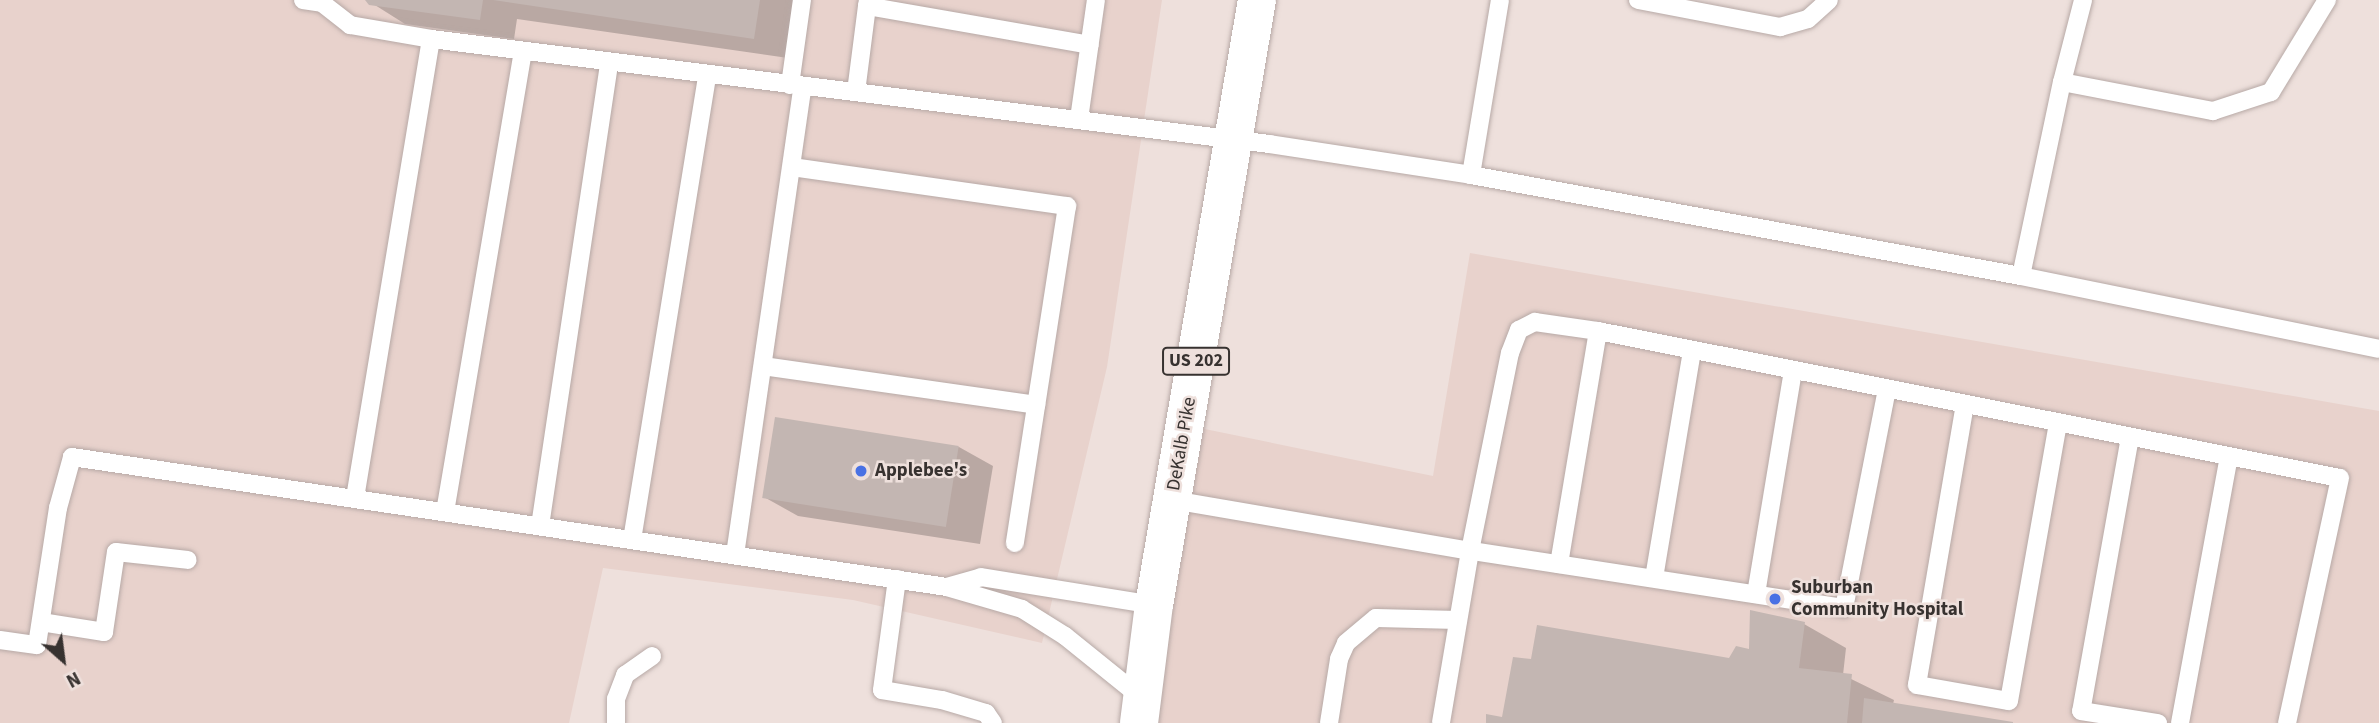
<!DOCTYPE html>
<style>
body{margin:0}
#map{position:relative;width:2379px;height:723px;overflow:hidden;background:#eee0dc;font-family:"Source Sans 3",sans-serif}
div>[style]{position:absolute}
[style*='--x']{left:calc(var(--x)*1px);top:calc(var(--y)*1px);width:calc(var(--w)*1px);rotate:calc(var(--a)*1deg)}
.built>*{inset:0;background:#e8d2cc}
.shadow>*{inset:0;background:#0003}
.building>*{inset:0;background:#c3b6b2;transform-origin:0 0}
.roads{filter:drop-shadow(0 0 2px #b7a9a6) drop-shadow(0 0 2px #b7a9a6)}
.lane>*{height:18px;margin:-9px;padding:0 9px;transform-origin:9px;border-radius:9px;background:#fff}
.highway>*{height:38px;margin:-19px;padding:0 19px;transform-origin:19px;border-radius:19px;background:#fff}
.dots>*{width:19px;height:19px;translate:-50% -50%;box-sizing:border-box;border:4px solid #eee0dc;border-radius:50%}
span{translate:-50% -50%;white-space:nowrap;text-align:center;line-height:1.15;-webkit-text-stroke:5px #eee0dc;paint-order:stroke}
.shield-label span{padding:2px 5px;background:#eee0dc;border:2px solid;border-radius:5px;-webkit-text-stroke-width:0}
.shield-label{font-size:18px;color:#373230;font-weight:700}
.street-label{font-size:19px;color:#373230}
.poi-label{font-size:19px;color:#373230;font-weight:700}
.left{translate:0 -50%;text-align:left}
.north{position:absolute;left:28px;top:625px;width:70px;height:70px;-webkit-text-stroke:5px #eee0dc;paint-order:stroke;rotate:152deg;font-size:19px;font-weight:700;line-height:28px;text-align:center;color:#373230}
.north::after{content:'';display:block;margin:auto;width:24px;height:32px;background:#373230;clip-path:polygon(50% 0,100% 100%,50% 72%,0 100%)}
</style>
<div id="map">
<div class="built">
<div style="clip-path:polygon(0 0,1162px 0,1107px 367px,1042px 643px,853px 600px,603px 568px,569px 723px,0 723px)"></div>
<div style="clip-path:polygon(1470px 253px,2379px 411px,2379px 723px,1154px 723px,1195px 427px,1433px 476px)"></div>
</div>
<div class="shadow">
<div style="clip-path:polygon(367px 0,797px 0,788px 58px,517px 19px,514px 39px,405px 24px)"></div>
<div style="clip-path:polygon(959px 447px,993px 466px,980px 544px,798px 516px,764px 497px)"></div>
<div style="clip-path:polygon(1804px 624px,1846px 648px,1843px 675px,1894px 700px,1893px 704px,2012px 723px,1488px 723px,1730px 660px)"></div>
</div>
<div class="building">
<div style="clip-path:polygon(365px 0,483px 0,480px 20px,369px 5px)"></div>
<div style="clip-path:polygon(493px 0,760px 0,754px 39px)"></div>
<div style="left:775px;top:417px;width:186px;height:82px;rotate:9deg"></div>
<div style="clip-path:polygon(1750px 610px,1805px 622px,1799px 668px,1852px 674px,1847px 723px,1486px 723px,1486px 714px,1502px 717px,1513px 657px,1531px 659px,1537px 625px,1729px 658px,1736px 646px,1749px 649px)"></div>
<div style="clip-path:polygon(1864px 698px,2013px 722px,2013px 723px,1862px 723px)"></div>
</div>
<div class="roads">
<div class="lane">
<div style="--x:303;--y:0;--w:19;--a:9"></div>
<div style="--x:322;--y:3;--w:36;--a:38"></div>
<div style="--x:350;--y:25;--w:82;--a:9.8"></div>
<div style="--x:431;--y:39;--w:845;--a:7.14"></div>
<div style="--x:1269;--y:144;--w:204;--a:8.7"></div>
<div style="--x:1471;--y:175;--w:559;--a:10.41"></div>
<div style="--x:2021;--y:276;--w:365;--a:11.5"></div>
<div style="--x:868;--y:0;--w:6;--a:99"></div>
<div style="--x:867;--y:6;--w:226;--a:9.9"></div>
<div style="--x:1638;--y:0;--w:145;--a:10.8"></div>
<div style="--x:1780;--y:27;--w:29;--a:-16"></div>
<div style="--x:1808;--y:19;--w:28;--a:-42"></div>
<div style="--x:2062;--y:82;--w:85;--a:-75.6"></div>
<div style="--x:790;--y:85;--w:86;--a:-82"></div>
<div style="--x:856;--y:92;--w:87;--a:-82.7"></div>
<div style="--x:1079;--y:119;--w:120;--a:-81.9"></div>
<div style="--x:792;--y:167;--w:278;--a:8.1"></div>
<div style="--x:1067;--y:206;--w:341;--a:98.8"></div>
<div style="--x:1471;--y:175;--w:177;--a:-80.6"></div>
<div style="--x:2021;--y:276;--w:198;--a:-78.1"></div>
<div style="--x:2062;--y:82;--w:154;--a:10.9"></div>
<div style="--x:2213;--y:111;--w:61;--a:-18.1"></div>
<div style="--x:2271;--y:92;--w:108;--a:-58.7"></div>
<div style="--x:763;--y:366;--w:276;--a:8.1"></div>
<div style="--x:1887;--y:389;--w:223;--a:101.1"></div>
<div style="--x:1844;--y:608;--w:378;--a:-171.3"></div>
<div style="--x:1470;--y:551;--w:202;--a:-78.6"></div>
<div style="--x:1510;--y:353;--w:25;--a:-69"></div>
<div style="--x:1519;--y:330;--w:18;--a:-27"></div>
<div style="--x:1535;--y:322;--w:64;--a:8.1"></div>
<div style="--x:1598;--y:331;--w:756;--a:11.21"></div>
<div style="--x:2340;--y:478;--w:251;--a:102.2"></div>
<div style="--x:1965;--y:404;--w:285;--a:99.7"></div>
<div style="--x:1917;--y:685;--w:93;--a:9.9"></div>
<div style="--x:2009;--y:701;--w:283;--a:-80"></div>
<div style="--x:2130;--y:437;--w:278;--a:100.1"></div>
<div style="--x:2081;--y:711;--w:78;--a:8.9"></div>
<div style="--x:355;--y:498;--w:465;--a:-80.6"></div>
<div style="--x:1172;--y:500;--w:302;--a:9.7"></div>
<div style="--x:1470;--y:551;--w:174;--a:99.6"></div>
<div style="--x:445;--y:512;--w:467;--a:-80.4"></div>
<div style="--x:540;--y:526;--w:468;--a:-81.5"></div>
<div style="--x:632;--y:540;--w:470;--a:-80.8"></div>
<div style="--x:735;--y:555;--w:474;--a:-81.8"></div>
<div style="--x:1559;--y:564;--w:236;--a:-80.5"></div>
<div style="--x:1654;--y:578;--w:231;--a:-80.5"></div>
<div style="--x:897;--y:579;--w:112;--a:97.7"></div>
<div style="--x:882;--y:690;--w:61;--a:9.5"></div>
<div style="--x:942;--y:700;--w:46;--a:16.5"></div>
<div style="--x:986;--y:713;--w:12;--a:55"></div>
<div style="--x:947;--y:587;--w:35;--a:-16"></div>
<div style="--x:981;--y:577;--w:175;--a:9.2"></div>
<div style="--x:1756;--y:594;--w:227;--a:-80.6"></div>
<div style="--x:41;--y:622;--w:64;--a:9"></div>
<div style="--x:104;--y:632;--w:81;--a:-81.5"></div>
<div style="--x:116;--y:552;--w:72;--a:6.3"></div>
<div style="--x:0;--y:640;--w:37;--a:8"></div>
<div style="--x:37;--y:645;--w:139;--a:-81.3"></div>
<div style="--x:58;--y:508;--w:53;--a:-74.6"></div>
<div style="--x:72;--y:457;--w:885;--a:8.45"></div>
<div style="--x:947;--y:587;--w:78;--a:16.3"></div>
<div style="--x:1022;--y:609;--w:51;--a:32.1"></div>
<div style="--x:1065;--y:636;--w:100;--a:38.9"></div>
<div style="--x:616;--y:723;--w:24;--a:-90"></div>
<div style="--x:616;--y:699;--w:26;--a:-69"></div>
<div style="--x:625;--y:675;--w:33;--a:-35"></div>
<div style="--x:1329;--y:723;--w:65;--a:-81.1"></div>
<div style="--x:1339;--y:659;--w:17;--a:-66"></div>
<div style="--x:1346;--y:643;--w:39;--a:-40"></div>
<div style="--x:1376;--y:618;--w:82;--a:1.4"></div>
<div style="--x:2180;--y:723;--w:271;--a:-79.6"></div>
</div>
<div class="highway">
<div style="--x:1139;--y:723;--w:119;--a:-82.8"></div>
<div style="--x:1154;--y:605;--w:614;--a:-80.34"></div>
</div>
</div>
<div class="dots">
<div style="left:861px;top:471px;background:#4971e4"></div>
<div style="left:1775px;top:599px;background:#4971e4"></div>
</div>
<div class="shield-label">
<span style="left:1196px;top:361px">US 202</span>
</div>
<div class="street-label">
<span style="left:1182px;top:444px;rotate:-80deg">DeKalb Pike</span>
</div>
<div class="poi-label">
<span class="left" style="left:875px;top:471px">Applebee's</span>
<span class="left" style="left:1791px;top:599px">Suburban<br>Community Hospital</span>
</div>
<div class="north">N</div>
</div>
